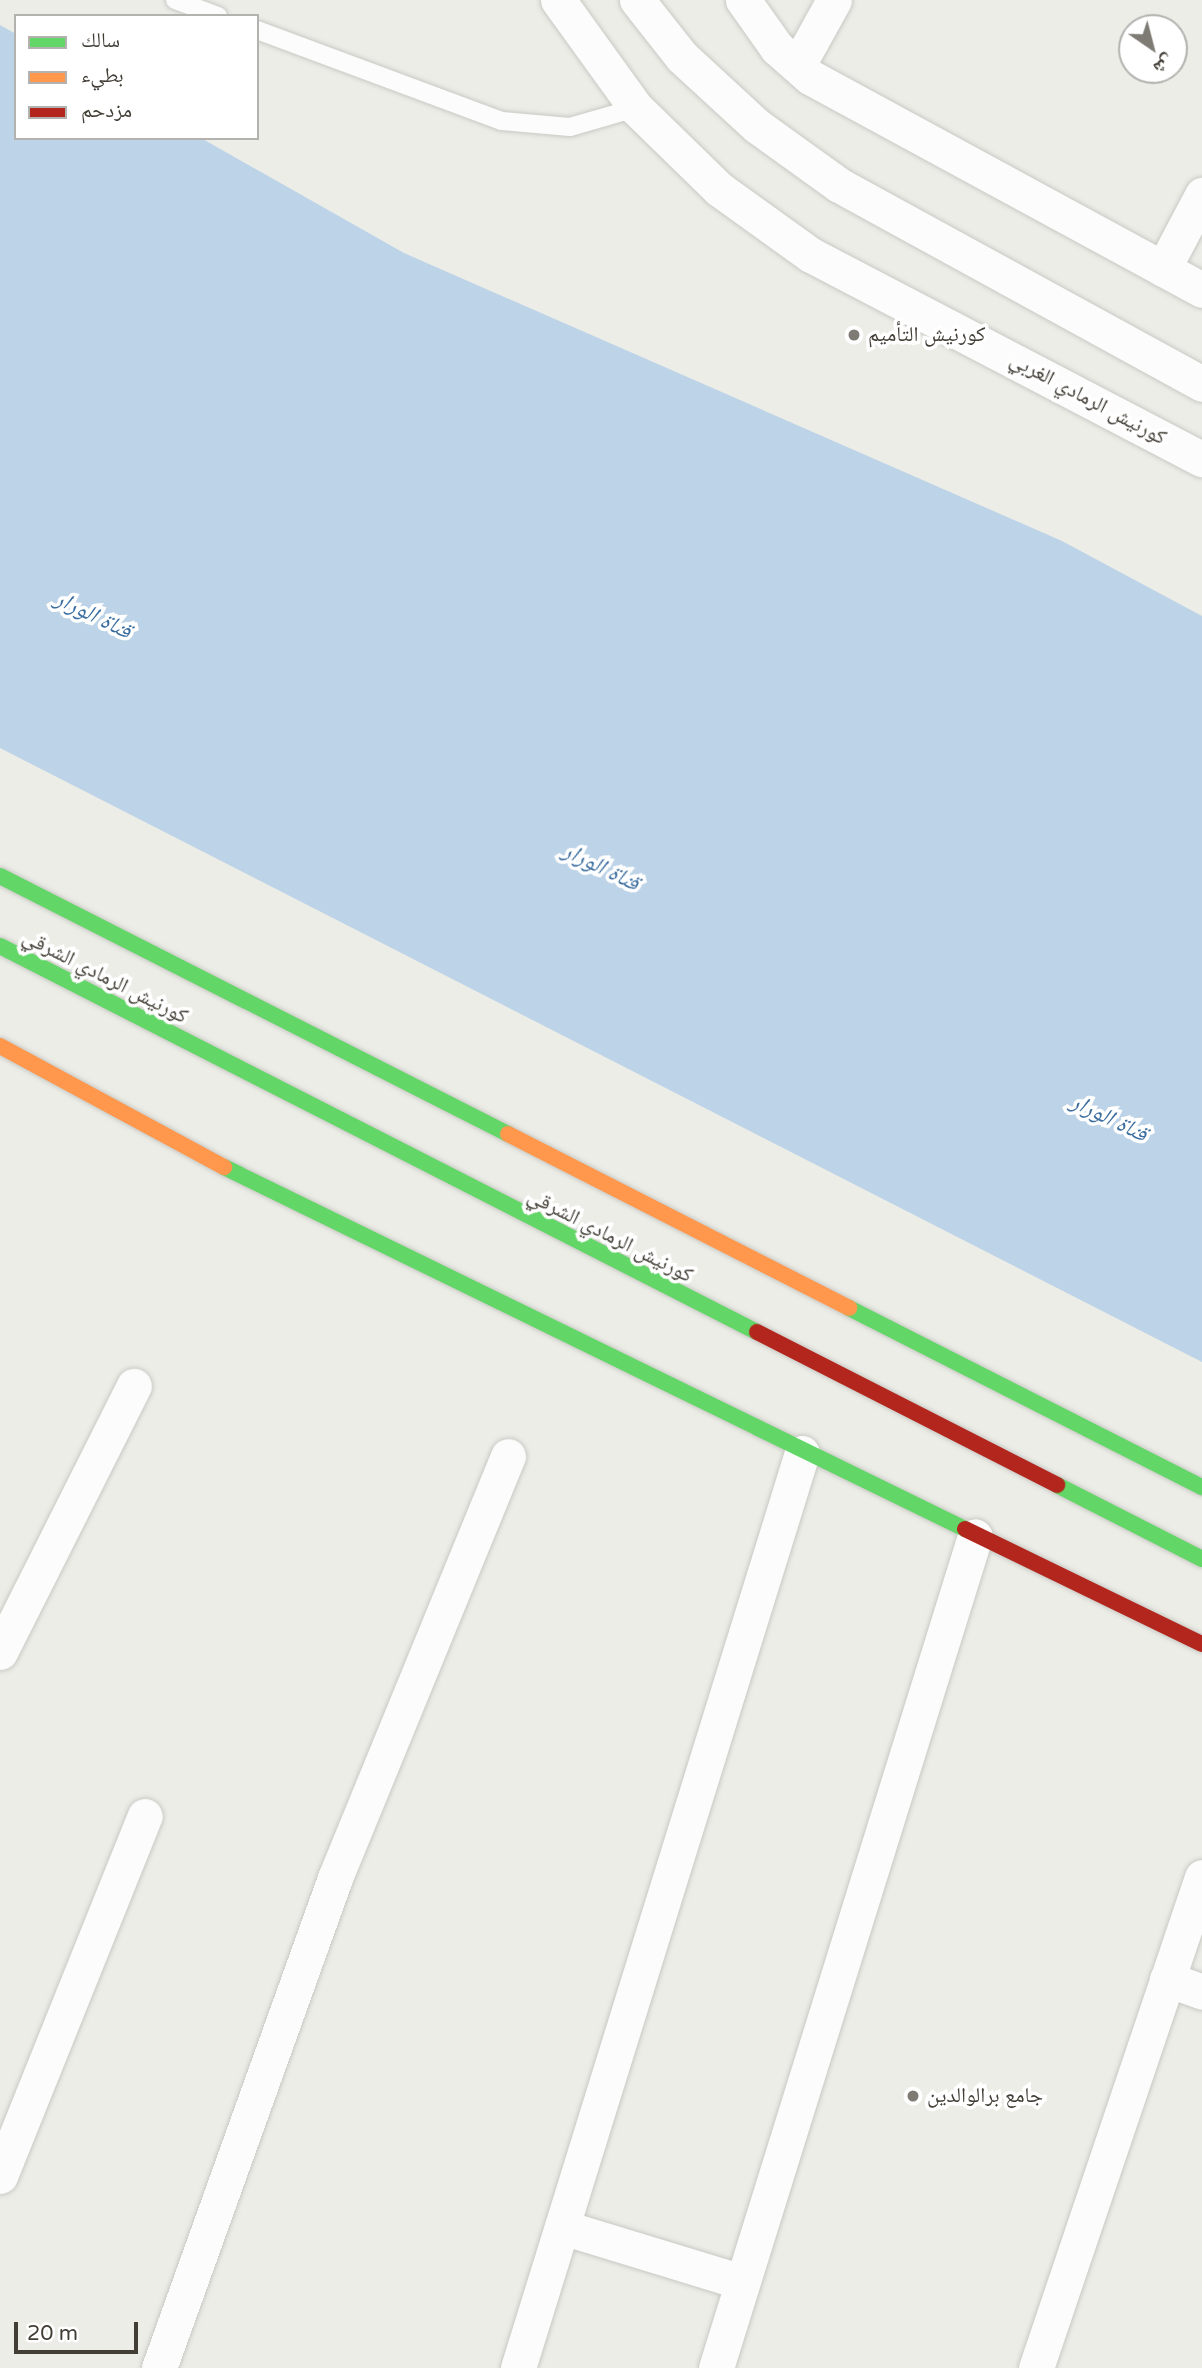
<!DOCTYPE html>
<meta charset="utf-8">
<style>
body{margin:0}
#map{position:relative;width:1202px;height:2368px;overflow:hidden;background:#edede8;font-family:"Varela Round","Noto Naskh Arabic",sans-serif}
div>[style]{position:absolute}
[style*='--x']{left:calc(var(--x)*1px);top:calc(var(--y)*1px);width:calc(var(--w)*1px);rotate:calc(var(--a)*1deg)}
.water>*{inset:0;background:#bdd3e7}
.roads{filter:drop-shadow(0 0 2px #c9c9c4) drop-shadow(0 0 2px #c9c9c4)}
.lane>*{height:18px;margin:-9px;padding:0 9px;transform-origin:9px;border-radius:9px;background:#fcfcfc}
.street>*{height:35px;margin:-17.5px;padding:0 17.5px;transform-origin:17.5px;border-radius:17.5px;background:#fcfcfc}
.fast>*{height:16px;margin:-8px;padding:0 8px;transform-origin:8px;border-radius:8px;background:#63d668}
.slow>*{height:16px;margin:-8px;padding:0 8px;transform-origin:8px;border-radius:8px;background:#ff974d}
.jam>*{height:16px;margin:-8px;padding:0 8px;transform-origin:8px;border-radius:8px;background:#b3261e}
.dots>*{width:19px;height:19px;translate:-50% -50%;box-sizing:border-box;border:4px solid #fff;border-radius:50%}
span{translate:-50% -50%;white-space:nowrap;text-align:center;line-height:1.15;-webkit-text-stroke:7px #fff;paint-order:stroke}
.poi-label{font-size:21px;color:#423e36}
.left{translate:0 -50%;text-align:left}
.street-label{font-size:21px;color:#423e36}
.water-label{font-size:23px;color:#3c6ea0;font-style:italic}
.legend{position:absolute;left:14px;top:14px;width:245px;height:126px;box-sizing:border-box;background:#fff;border:2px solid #b3b2af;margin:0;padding:9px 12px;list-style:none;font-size:21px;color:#423e36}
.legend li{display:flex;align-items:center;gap:14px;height:35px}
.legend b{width:35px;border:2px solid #b3b2af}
.north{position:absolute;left:1118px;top:14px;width:70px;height:70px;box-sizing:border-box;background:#fff;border:2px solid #b3b2af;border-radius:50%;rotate:145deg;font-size:19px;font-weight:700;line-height:28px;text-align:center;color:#423e36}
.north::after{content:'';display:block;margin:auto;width:24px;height:32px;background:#7e7b74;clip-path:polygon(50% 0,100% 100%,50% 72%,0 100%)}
.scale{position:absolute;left:14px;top:2322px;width:124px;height:32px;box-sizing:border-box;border:4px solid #423e36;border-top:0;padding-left:9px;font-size:21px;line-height:24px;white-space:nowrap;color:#423e36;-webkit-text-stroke:5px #fff;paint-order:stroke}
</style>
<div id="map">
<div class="water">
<div style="clip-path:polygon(0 25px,16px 34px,16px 138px,201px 138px,404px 253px,1062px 541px,1202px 616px,1202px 1362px,0 748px)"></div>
</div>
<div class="roads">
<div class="lane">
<div style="--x:175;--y:0;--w:46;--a:20.4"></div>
<div style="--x:257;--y:30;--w:261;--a:20.4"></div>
<div style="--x:502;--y:121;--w:68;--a:5"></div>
<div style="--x:570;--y:127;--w:69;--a:-16.1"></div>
</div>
<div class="street">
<div style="--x:558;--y:0;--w:133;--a:54.2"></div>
<div style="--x:636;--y:108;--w:116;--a:44.3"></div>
<div style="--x:719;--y:189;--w:113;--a:35.7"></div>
<div style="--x:811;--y:255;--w:441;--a:27.6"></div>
<div style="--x:637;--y:0;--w:73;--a:51.7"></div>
<div style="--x:682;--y:57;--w:102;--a:42.6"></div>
<div style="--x:757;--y:126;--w:101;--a:35.7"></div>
<div style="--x:839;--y:185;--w:414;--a:28.7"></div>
<div style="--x:743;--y:0;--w:59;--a:54.7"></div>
<div style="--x:777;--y:48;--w:44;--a:41.3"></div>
<div style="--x:810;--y:77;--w:446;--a:28.5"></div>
<div style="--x:798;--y:65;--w:74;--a:-61"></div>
<div style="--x:1163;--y:269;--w:84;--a:-62.2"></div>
<div style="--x:0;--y:1652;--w:298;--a:-63.3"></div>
<div style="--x:1167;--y:1979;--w:37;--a:20"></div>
<div style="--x:0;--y:2176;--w:388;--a:-68.1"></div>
<div style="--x:562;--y:2227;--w:188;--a:17"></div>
<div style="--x:159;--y:2368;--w:521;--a:-70.24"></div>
<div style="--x:335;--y:1878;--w:456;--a:-67.7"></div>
<div style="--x:518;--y:2368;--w:958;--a:-72.76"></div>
<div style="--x:716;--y:2368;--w:871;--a:-72.71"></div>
<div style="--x:1036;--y:2368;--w:518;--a:-71.32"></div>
</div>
<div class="fast">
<div style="--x:0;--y:876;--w:570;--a:26.92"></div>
<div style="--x:0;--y:946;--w:850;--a:27.02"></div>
<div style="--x:224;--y:1167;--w:825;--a:26.04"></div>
<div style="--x:849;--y:1308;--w:396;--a:26.9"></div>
<div style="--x:1057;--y:1485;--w:163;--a:27"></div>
</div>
<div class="slow">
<div style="--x:0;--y:1046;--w:255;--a:28.4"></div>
<div style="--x:508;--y:1134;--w:383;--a:27"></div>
</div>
<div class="jam">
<div style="--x:757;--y:1332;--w:337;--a:27"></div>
<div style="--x:965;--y:1529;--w:263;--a:25.9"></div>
</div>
</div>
<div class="dots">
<div style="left:854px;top:335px;background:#7e7b74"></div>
<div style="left:913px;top:2096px;background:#7e7b74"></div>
</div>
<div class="poi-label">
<span class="left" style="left:868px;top:335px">كورنيش التأميم</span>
<span class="left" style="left:927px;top:2096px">جامع برالوالدين</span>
</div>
<div class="street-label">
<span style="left:1088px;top:399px;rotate:28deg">كورنيش الرمادي الغربي</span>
<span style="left:105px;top:977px;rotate:27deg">كورنيش الرمادي الشرقي</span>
<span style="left:610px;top:1236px;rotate:27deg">كورنيش الرمادي الشرقي</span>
</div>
<div class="water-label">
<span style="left:93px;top:615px;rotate:26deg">قناة الورار</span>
<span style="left:601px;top:867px;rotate:26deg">قناة الورار</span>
<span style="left:1109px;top:1118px;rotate:26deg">قناة الورار</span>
</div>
<ul class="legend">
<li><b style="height:9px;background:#63d668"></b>سالك</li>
<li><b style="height:9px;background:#ff974d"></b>بطيء</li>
<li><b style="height:9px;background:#b3261e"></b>مزدحم</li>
</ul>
<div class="north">ش</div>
<div class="scale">20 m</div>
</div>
